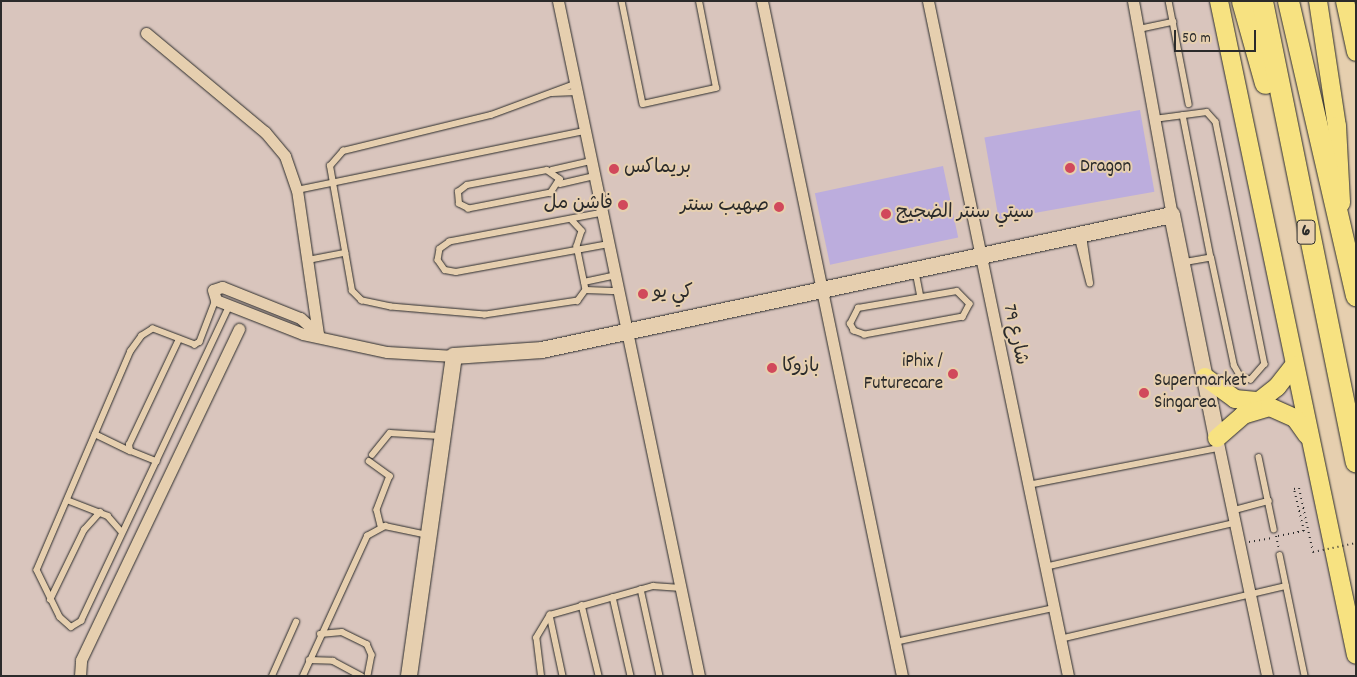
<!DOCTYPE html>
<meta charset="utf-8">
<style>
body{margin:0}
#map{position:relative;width:1357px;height:677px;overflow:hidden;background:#e6cfaf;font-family:Dekko,"Playpen Sans Arabic",sans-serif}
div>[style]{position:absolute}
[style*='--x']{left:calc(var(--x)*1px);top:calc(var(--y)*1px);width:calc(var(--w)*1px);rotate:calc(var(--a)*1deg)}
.built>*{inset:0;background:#d9c5bd}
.building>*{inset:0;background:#bcaddd;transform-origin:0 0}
.path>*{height:2px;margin-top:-1px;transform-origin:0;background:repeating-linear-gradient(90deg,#2b2b2b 0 1px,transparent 0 5px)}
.roads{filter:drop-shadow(0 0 1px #2b2b2b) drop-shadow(0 0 1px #2b2b2b)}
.lane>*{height:5.5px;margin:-2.75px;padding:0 2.75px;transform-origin:2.75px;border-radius:2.75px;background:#e6cfaf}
.street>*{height:11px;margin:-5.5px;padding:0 5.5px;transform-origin:5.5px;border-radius:5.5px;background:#e6cfaf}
.secondary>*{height:16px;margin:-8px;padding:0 8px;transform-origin:8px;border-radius:8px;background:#e6cfaf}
.primary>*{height:18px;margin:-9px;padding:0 9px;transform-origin:9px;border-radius:9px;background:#f7e281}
.highway>*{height:21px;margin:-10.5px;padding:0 10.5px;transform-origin:10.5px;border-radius:10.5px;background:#f7e281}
.path-bridge>*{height:2px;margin-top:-1px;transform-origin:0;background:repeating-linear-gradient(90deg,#2b2b2b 0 1px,transparent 0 5px)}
.dots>*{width:14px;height:14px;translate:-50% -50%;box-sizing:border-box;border:2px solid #e6cfaf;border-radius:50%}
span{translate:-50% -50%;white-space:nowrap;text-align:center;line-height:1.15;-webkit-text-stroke:4px #e6cfaf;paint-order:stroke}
.shield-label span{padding:1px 4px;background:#e6cfaf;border:1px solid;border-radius:4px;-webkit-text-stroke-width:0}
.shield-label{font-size:18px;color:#2b2b2b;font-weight:700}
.poi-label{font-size:19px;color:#2b2b2b}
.left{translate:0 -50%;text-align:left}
.right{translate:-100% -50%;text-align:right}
.street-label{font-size:19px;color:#2b2b2b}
.frame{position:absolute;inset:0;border:2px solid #2b2b2b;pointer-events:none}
.scale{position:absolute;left:1174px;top:30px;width:82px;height:22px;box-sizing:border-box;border:2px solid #2b2b2b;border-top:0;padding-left:6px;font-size:15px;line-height:18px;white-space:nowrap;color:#2b2b2b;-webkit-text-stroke:4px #e6cfaf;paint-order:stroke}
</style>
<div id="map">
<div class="built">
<div style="clip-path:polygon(1px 1px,1219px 1px,1356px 655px,1356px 676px,1px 676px)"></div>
</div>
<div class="building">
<div style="left:1140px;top:110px;width:83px;height:158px;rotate:80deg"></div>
<div style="left:943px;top:166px;width:73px;height:131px;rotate:78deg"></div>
</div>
<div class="path">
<div style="--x:1276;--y:536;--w:13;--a:77"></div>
<div style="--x:1278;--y:536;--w:26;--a:-11"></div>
<div style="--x:1304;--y:531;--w:43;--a:-103.4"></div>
<div style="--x:1294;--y:489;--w:5;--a:-11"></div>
<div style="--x:1299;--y:488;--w:66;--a:77.7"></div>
<div style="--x:1249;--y:542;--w:22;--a:-10"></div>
</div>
<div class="roads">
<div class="lane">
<div style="--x:622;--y:1;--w:105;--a:78.5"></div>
<div style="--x:643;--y:104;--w:75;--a:-12.4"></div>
<div style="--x:716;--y:88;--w:89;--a:-101.1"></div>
<div style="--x:1169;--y:1;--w:105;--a:79"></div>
<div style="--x:1139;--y:29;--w:35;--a:-12"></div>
<div style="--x:552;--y:93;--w:25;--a:-2"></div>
<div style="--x:1183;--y:115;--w:146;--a:78.9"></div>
<div style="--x:1154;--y:119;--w:53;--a:-7.5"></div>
<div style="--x:1207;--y:112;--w:13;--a:48"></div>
<div style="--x:1216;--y:122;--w:247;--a:78.6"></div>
<div style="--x:1265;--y:364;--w:21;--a:131"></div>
<div style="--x:1251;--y:380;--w:10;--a:-169"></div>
<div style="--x:1241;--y:378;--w:14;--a:-120"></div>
<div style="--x:1234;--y:366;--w:110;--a:-102"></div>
<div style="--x:1211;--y:258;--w:27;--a:170"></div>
<div style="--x:547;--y:170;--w:16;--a:35"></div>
<div style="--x:560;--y:179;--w:17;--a:123"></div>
<div style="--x:551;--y:193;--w:84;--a:169"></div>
<div style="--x:469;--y:209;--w:11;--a:-153"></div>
<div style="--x:459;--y:204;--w:12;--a:-95"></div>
<div style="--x:458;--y:192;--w:11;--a:-38"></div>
<div style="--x:467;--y:185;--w:81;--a:-10.6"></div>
<div style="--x:552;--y:170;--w:40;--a:-13"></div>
<div style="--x:560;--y:184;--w:36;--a:-13"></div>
<div style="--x:297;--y:190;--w:294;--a:-11.6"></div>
<div style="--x:603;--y:213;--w:156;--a:169.3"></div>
<div style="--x:450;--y:242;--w:12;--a:145"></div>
<div style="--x:440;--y:249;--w:11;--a:100"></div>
<div style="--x:438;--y:260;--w:12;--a:55"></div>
<div style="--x:445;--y:270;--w:11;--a:10"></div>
<div style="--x:456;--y:272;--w:155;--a:-10.4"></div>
<div style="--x:571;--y:219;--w:16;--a:47"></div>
<div style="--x:582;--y:231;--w:16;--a:108"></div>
<div style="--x:577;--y:246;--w:45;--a:78.4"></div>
<div style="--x:586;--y:290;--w:14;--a:126"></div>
<div style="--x:578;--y:301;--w:94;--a:171.4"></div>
<div style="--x:485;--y:315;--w:94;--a:-175.1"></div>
<div style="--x:391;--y:307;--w:30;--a:-168"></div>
<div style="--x:362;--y:301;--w:14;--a:-135"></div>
<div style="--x:352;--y:291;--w:127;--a:-100"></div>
<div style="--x:330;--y:166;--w:20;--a:-49"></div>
<div style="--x:343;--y:151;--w:152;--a:-13.7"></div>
<div style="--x:491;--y:115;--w:90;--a:-20.3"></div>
<div style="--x:1078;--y:237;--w:48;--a:75.4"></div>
<div style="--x:1090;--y:283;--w:48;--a:-98.5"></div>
<div style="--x:308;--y:260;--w:38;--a:-11"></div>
<div style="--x:916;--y:272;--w:25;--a:79"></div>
<div style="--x:584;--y:282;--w:33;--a:-12"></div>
<div style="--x:586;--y:290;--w:32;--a:2"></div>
<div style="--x:957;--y:291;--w:18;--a:45"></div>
<div style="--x:970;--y:304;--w:15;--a:118"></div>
<div style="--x:963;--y:317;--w:100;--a:169.6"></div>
<div style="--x:865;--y:335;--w:12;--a:-160"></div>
<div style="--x:854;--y:331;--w:8;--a:-120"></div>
<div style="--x:850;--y:324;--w:18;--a:-63"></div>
<div style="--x:858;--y:308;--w:100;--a:-9.7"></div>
<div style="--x:216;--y:300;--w:45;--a:110.9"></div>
<div style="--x:200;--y:342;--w:6;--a:149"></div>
<div style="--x:195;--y:345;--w:45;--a:-159.1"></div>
<div style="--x:153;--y:329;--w:13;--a:148"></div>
<div style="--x:142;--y:336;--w:19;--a:126"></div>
<div style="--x:131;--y:351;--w:238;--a:113.2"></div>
<div style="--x:37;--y:570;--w:52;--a:63.9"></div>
<div style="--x:60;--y:617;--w:15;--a:42"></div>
<div style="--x:71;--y:627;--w:12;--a:-31"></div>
<div style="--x:81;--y:621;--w:349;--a:-64.8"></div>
<div style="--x:95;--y:434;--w:39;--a:26"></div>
<div style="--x:372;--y:455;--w:28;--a:-51"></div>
<div style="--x:390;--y:433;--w:50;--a:3.4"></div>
<div style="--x:1259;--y:457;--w:74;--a:78.2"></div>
<div style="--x:369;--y:461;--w:26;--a:36"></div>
<div style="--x:390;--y:476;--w:36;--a:111"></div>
<div style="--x:377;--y:510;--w:16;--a:76"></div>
<div style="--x:157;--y:462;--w:29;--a:-158"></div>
<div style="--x:130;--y:451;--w:6;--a:-99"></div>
<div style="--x:129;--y:445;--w:117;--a:-64.7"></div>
<div style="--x:1028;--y:485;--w:194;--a:-11"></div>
<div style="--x:67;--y:500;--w:44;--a:21.3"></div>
<div style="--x:108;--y:516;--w:21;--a:49"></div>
<div style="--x:1231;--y:511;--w:39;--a:-15"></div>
<div style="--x:1280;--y:555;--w:124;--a:78.3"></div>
<div style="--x:1045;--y:567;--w:194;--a:-13.1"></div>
<div style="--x:641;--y:589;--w:89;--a:77.7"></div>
<div style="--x:613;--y:597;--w:81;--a:77.2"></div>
<div style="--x:50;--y:600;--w:78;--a:-64.1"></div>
<div style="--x:84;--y:530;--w:24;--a:-48"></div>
<div style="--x:582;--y:605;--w:73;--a:76.5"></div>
<div style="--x:550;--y:615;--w:62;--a:78"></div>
<div style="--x:320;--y:634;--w:22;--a:-5"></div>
<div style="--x:342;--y:632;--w:28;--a:26"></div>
<div style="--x:367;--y:644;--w:12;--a:66"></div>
<div style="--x:372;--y:655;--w:21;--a:101"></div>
<div style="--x:1060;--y:639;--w:232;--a:-13.2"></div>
<div style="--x:895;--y:642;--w:162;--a:-12.1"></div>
<div style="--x:309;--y:660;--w:24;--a:2"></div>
<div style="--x:333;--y:661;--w:32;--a:28"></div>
<div style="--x:272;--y:676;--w:59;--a:-66"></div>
<div style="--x:303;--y:676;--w:154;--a:-65.4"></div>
<div style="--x:367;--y:536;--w:21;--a:-29"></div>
<div style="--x:385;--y:526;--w:44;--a:11.8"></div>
<div style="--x:541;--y:676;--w:38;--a:-97"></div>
<div style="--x:536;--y:638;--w:27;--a:-59"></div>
<div style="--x:550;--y:615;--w:107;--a:-15.7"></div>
<div style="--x:653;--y:586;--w:28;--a:4"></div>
</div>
<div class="street">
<div style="--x:558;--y:1;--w:690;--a:78.2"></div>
<div style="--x:762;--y:1;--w:689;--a:78.28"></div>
<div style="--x:928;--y:1;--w:689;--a:78.28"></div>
<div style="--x:1133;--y:1;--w:218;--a:79.7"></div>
<div style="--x:146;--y:33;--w:155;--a:39.8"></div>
<div style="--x:265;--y:132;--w:31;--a:50"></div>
<div style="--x:285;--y:156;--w:36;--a:71"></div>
<div style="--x:297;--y:190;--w:146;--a:81.7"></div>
<div style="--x:318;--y:334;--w:24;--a:-138"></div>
<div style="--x:300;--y:318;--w:84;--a:-158.3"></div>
<div style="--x:222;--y:287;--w:9;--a:162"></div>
<div style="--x:213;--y:290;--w:10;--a:73"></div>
<div style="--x:216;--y:300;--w:93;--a:21.3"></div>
<div style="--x:303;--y:334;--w:86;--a:12.1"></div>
<div style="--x:387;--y:352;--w:67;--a:3.4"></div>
<div style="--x:1217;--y:438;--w:243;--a:78.1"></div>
<div style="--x:80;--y:676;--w:16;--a:-86"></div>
<div style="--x:81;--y:660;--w:367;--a:-64.5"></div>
</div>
<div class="secondary">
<div style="--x:409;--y:676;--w:323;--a:-82"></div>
<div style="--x:454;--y:356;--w:88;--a:-3.9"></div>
<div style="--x:542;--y:350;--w:644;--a:-12.09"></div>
<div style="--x:1172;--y:215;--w:227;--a:78.6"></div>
</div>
<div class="primary">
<div style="--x:1219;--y:1;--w:668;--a:78.17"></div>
<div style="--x:1318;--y:1;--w:126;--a:81.4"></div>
<div style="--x:1337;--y:126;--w:77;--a:87"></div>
<div style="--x:1345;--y:1;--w:52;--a:77.8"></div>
<div style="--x:1205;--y:377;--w:37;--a:36"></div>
<div style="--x:1235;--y:399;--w:24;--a:5"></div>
<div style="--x:1259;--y:401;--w:23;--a:-38"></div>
<div style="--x:1277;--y:387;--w:28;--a:-52"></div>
<div style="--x:1217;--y:438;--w:35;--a:-41"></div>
<div style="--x:1243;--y:415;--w:28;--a:-17"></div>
<div style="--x:1270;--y:407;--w:27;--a:24"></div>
<div style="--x:1295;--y:418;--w:21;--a:55"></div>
</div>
<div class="highway">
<div style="--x:1242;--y:1;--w:85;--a:74.3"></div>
<div style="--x:1262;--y:1;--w:470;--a:78.5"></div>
<div style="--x:1288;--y:1;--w:302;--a:77"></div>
</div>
</div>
<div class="path-bridge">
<div style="--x:1313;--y:552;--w:44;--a:-11.8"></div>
</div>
<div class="dots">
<div style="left:1070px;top:168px;background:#d1495b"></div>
<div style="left:614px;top:169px;background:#d1495b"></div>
<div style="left:623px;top:205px;background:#d1495b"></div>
<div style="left:779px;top:207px;background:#d1495b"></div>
<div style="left:886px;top:214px;background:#d1495b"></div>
<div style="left:643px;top:294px;background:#d1495b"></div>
<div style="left:772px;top:368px;background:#d1495b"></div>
<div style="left:953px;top:374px;background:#d1495b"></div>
<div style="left:1144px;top:393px;background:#d1495b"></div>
</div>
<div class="shield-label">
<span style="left:1306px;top:232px">6</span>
</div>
<div class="poi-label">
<span class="left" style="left:1080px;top:168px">Dragon</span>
<span class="left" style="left:624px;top:169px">بريماكس</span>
<span class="right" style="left:613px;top:205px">فاشن مل</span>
<span class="right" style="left:769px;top:207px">صهيب سنتر</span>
<span class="left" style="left:896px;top:214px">سيتي سنتر الضجيج</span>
<span class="left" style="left:653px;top:294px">كي يو</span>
<span class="right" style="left:943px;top:374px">iPhix /<br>Futurecare</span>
<span class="left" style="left:782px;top:368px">بازوكا</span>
<span class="left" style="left:1154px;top:393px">Supermarket<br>Singarea</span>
</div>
<div class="street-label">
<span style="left:1014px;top:335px;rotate:78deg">شارع 79</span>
</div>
<div class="frame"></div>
<div class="scale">50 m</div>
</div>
